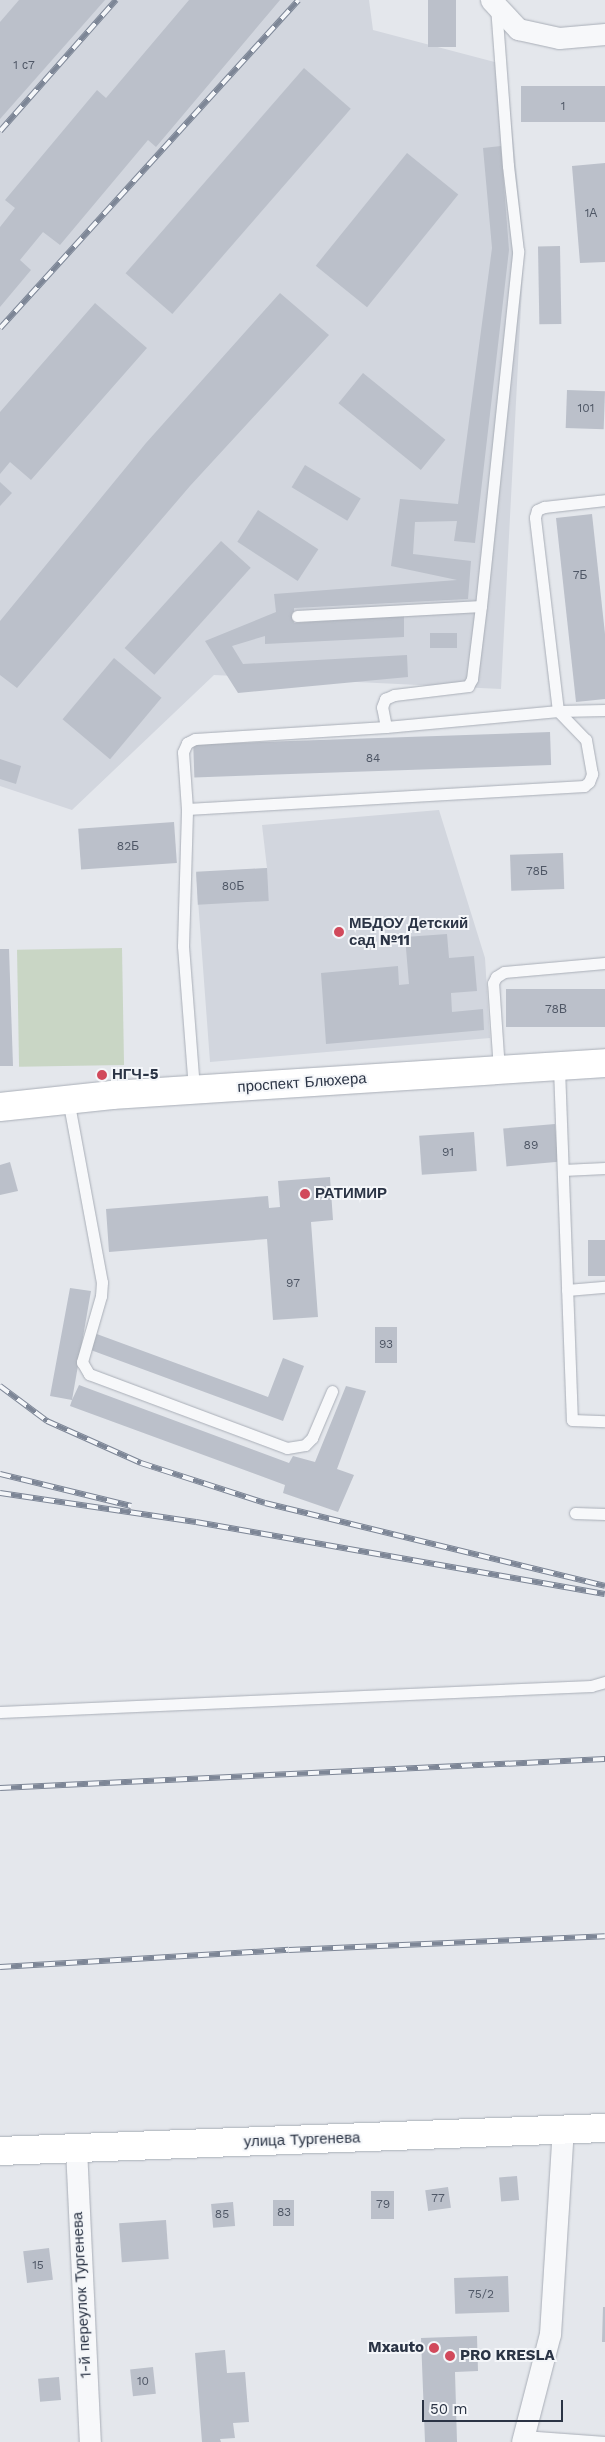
<!DOCTYPE html>
<meta charset="utf-8">
<style>
body{margin:0}
#map{position:relative;width:605px;height:2442px;overflow:hidden;background:#e4e7ec;font-family:"Work Sans",sans-serif}
div>[style]{position:absolute}
[style*='--x']{left:calc(var(--x)*1px);top:calc(var(--y)*1px);width:calc(var(--w)*1px);rotate:calc(var(--a)*1deg)}
.built>*{inset:0;background:#d2d6de}
.green>*{inset:0;background:#c9d6c5;transform-origin:0 0}
.building>*{inset:0;background:#bbc0ca;transform-origin:0 0}
.roads{filter:drop-shadow(0 0 1px #a9aeb7) drop-shadow(0 0 1px #a9aeb7)}
.lane>*{height:11px;margin:-5.5px;padding:0 5.5px;transform-origin:5.5px;border-radius:5.5px;background:#f7f8fa}
.street>*{height:21px;margin:-10.5px;padding:0 10.5px;transform-origin:10.5px;border-radius:10.5px;background:#f7f8fa}
.secondary>*{height:28px;margin:-14px;padding:0 14px;transform-origin:14px;border-radius:14px;background:#fff}
.rail>*{height:5.5px;margin-top:-2.75px;transform-origin:0;background:repeating-linear-gradient(90deg,#f4f6f9 0 11px,#7d8696 0 22px);box-sizing:border-box;border-block:1px solid #7d8696}
.dots>*{width:14px;height:14px;translate:-50% -50%;box-sizing:border-box;border:2px solid #f4f6f9;border-radius:50%}
span{translate:-50% -50%;white-space:nowrap;text-align:center;line-height:1.15;-webkit-text-stroke:4px #f4f6f9;paint-order:stroke}
.number-label{font-size:12px;color:#4f5766}
.number-label span{-webkit-text-stroke-width:0}
.poi-label{font-size:15px;color:#2b3445;font-weight:700}
.left{translate:0 -50%;text-align:left}
.right{translate:-100% -50%;text-align:right}
.street-label{font-size:15px;color:#2b3445}
.scale{position:absolute;left:422px;top:2400px;width:141px;height:22px;box-sizing:border-box;border:2px solid #2b3445;border-top:0;padding-left:6px;font-size:15px;line-height:18px;white-space:nowrap;color:#2b3445;-webkit-text-stroke:4px #f4f6f9;paint-order:stroke}
</style>
<div id="map">
<div class="built">
<div style="clip-path:polygon(0 0,369px 0,373px 30px,506px 65px,524px 249px,501px 689px,214px 675px,72px 810px,0 786px)"></div>
<div style="clip-path:polygon(439px 810px,485px 958px,490px 1038px,210px 1062px,196px 873px,267px 868px,262px 825px)"></div>
</div>
<div class="green">
<div style="left:122px;top:948px;width:117px;height:105px;rotate:89deg"></div>
</div>
<div class="building">
<div style="clip-path:polygon(19px 0,105px 0,0 119px,0 22px)"></div>
<div style="clip-path:polygon(189px 0,280px 0,156px 147px,148px 140px,60px 245px,43px 232px,20px 260px,31px 270px,0 307px,0 227px,15px 208px,5px 200px,97px 90px,106px 98px)"></div>
<div style="left:428px;top:0;width:28px;height:47px"></div>
<div style="left:304px;top:68px;width:62px;height:272px;rotate:41deg"></div>
<div style="left:605px;top:86px;width:36px;height:84px;rotate:90deg"></div>
<div style="clip-path:polygon(501px 146px,509px 250px,475px 543px,454px 541px,457px 521px,415px 522px,413px 554px,471px 561px,468px 599px,294px 608px,294px 623px,404px 616px,404px 637px,265px 644px,265px 636px,232px 646px,243px 664px,407px 655px,408px 677px,238px 693px,205px 641px,276px 612px,274px 594px,457px 580px,391px 566px,400px 499px,458px 504px,492px 248px,483px 148px)"></div>
<div style="left:407px;top:153px;width:66px;height:145px;rotate:39deg"></div>
<div style="clip-path:polygon(605px 163px,605px 262px,580px 263px,572px 166px)"></div>
<div style="left:560px;top:246px;width:78px;height:22px;rotate:89deg"></div>
<div style="clip-path:polygon(280px 293px,329px 335px,190px 486px,17px 688px,0 675px,0 621px,146px 443px)"></div>
<div style="clip-path:polygon(95px 303px,147px 348px,31px 480px,10px 462px,0 474px,0 412px)"></div>
<div style="left:363px;top:373px;width:106px;height:39px;rotate:39deg"></div>
<div style="left:567px;top:390px;width:38px;height:38px;rotate:2deg"></div>
<div style="left:305px;top:465px;width:65px;height:26px;rotate:31deg"></div>
<div style="clip-path:polygon(0 482px,12px 493px,0 506px)"></div>
<div style="left:258px;top:510px;width:72px;height:38px;rotate:33deg"></div>
<div style="clip-path:polygon(592px 514px,605px 634px,605px 699px,576px 702px,556px 518px)"></div>
<div style="left:221px;top:541px;width:40px;height:144px;rotate:42deg"></div>
<div style="left:430px;top:633px;width:27px;height:15px"></div>
<div style="left:114px;top:658px;width:62px;height:80px;rotate:40deg"></div>
<div style="left:550px;top:732px;width:33px;height:357px;rotate:88deg"></div>
<div style="clip-path:polygon(0 759px,21px 766px,16px 784px,0 779px)"></div>
<div style="left:174px;top:822px;width:41px;height:96px;rotate:86deg"></div>
<div style="left:563px;top:853px;width:36px;height:53px;rotate:88deg"></div>
<div style="left:267px;top:868px;width:33px;height:71px;rotate:87deg"></div>
<div style="clip-path:polygon(447px 934px,449px 958px,474px 956px,477px 991px,451px 993px,452px 1012px,483px 1009px,484px 1030px,326px 1044px,321px 973px,398px 966px,399px 985px,409px 984px,405px 937px)"></div>
<div style="clip-path:polygon(0 949px,9px 949px,13px 1066px,0 1066px)"></div>
<div style="left:605px;top:989px;width:38px;height:99px;rotate:90deg"></div>
<div style="left:555px;top:1124px;width:38px;height:52px;rotate:85deg"></div>
<div style="left:474px;top:1132px;width:39px;height:55px;rotate:86deg"></div>
<div style="clip-path:polygon(10px 1162px,18px 1191px,0 1195px,0 1165px)"></div>
<div style="clip-path:polygon(330px 1177px,333px 1220px,311px 1222px,318px 1317px,273px 1320px,267px 1239px,109px 1252px,106px 1209px,268px 1196px,269px 1208px,280px 1207px,278px 1181px)"></div>
<div style="left:605px;top:1240px;width:36px;height:17px;rotate:90deg"></div>
<div style="clip-path:polygon(70px 1288px,91px 1291px,72px 1400px,79px 1385px,289px 1463px,293px 1456px,315px 1462px,346px 1386px,366px 1391px,337px 1469px,354px 1475px,338px 1512px,283px 1493px,285px 1485px,70px 1406px,72px 1400px,50px 1396px)"></div>
<div style="left:375px;top:1327px;width:22px;height:36px"></div>
<div style="clip-path:polygon(94px 1333px,268px 1397px,283px 1358px,304px 1366px,283px 1421px,88px 1349px)"></div>
<div style="left:517px;top:2176px;width:24px;height:18px;rotate:85deg"></div>
<div style="left:448px;top:2187px;width:21px;height:23px;rotate:82deg"></div>
<div style="left:371px;top:2191px;width:23px;height:28px"></div>
<div style="left:273px;top:2200px;width:21px;height:26px"></div>
<div style="left:233px;top:2202px;width:24px;height:22px;rotate:85deg"></div>
<div style="left:166px;top:2220px;width:39px;height:47px;rotate:86deg"></div>
<div style="left:49px;top:2248px;width:32px;height:26px;rotate:83deg"></div>
<div style="left:508px;top:2276px;width:36px;height:54px;rotate:88deg"></div>
<div style="clip-path:polygon(603px 2307px,605px 2307px,605px 2342px,602px 2342px)"></div>
<div style="clip-path:polygon(477px 2336px,478px 2371px,455px 2372px,457px 2442px,425px 2442px,421px 2338px)"></div>
<div style="clip-path:polygon(225px 2350px,227px 2373px,245px 2372px,249px 2422px,233px 2423px,235px 2438px,220px 2439px,221px 2442px,202px 2442px,195px 2353px)"></div>
<div style="left:153px;top:2367px;width:27px;height:23px;rotate:84deg"></div>
<div style="left:59px;top:2377px;width:23px;height:21px;rotate:85deg"></div>
</div>
<div class="roads">
<div class="lane">
<div style="--x:297;--y:616;--w:184;--a:-3.1"></div>
<div style="--x:481;--y:606;--w:357;--a:-84"></div>
<div style="--x:518;--y:251;--w:86;--a:-96.7"></div>
<div style="--x:508;--y:166;--w:158;--a:-94.3"></div>
<div style="--x:386;--y:727;--w:20;--a:-101"></div>
<div style="--x:382;--y:707;--w:9;--a:-69"></div>
<div style="--x:385;--y:699;--w:10;--a:-24"></div>
<div style="--x:394;--y:695;--w:75;--a:-6.9"></div>
<div style="--x:468;--y:686;--w:8;--a:-60"></div>
<div style="--x:472;--y:679;--w:74;--a:-83"></div>
<div style="--x:187;--y:809;--w:398;--a:-3.3"></div>
<div style="--x:584;--y:786;--w:6;--a:-39"></div>
<div style="--x:589;--y:782;--w:9;--a:-69"></div>
<div style="--x:592;--y:774;--w:35;--a:-100"></div>
<div style="--x:586;--y:740;--w:40;--a:-134"></div>
<div style="--x:558;--y:711;--w:195;--a:-96.8"></div>
<div style="--x:535;--y:517;--w:7;--a:-74"></div>
<div style="--x:537;--y:510;--w:8;--a:-23"></div>
<div style="--x:544;--y:507;--w:61;--a:-6.5"></div>
<div style="--x:559;--y:1068;--w:352;--a:87.9"></div>
<div style="--x:572;--y:1420;--w:33;--a:2"></div>
<div style="--x:499;--y:1070;--w:87;--a:-93.9"></div>
<div style="--x:493;--y:983;--w:7;--a:-63"></div>
<div style="--x:496;--y:977;--w:9;--a:-32"></div>
<div style="--x:504;--y:972;--w:101;--a:-5.1"></div>
<div style="--x:194;--y:1089;--w:143;--a:-94.4"></div>
<div style="--x:183;--y:946;--w:137;--a:-88.3"></div>
<div style="--x:187;--y:809;--w:57;--a:-94"></div>
<div style="--x:183;--y:752;--w:10;--a:-66"></div>
<div style="--x:187;--y:743;--w:9;--a:-27"></div>
<div style="--x:195;--y:739;--w:191;--a:-3.6"></div>
<div style="--x:386;--y:727;--w:173;--a:-5.3"></div>
<div style="--x:558;--y:711;--w:47;--a:-1.2"></div>
<div style="--x:68;--y:1099;--w:186;--a:79.5"></div>
<div style="--x:102;--y:1282;--w:14;--a:94"></div>
<div style="--x:101;--y:1296;--w:69;--a:106.1"></div>
<div style="--x:82;--y:1362;--w:14;--a:60"></div>
<div style="--x:89;--y:1374;--w:211;--a:20.5"></div>
<div style="--x:287;--y:1448;--w:18;--a:-9"></div>
<div style="--x:305;--y:1445;--w:10;--a:-45"></div>
<div style="--x:312;--y:1438;--w:51;--a:-66.9"></div>
<div style="--x:563;--y:1170;--w:42;--a:-2.7"></div>
<div style="--x:567;--y:1290;--w:38;--a:-5"></div>
<div style="--x:575;--y:1513;--w:30;--a:2"></div>
<div style="--x:0;--y:1712;--w:592;--a:-2.52"></div>
<div style="--x:591;--y:1686;--w:15;--a:-16"></div>
<div style="--x:523;--y:2436;--w:82;--a:4.2"></div>
</div>
<div class="street">
<div style="--x:491;--y:0;--w:40;--a:47"></div>
<div style="--x:518;--y:29;--w:42;--a:12.4"></div>
<div style="--x:559;--y:38;--w:46;--a:-5"></div>
<div style="--x:76;--y:2148;--w:294;--a:87.3"></div>
<div style="--x:522;--y:2442;--w:112;--a:-75.5"></div>
<div style="--x:550;--y:2334;--w:204;--a:-86.4"></div>
</div>
<div class="secondary">
<div style="--x:0;--y:1107;--w:113;--a:-6.1"></div>
<div style="--x:112;--y:1095;--w:494;--a:-3.7"></div>
<div style="--x:0;--y:2151;--w:605;--a:-2.18"></div>
</div>
</div>
<div class="rail">
<div style="--x:0;--y:131;--w:175;--a:-48.5"></div>
<div style="--x:0;--y:328;--w:443;--a:-47.7"></div>
<div style="--x:0;--y:1386;--w:59;--a:36.7"></div>
<div style="--x:47;--y:1421;--w:103;--a:24.1"></div>
<div style="--x:141;--y:1463;--w:130;--a:17.9"></div>
<div style="--x:265;--y:1503;--w:350;--a:13.7"></div>
<div style="--x:0;--y:1474;--w:135;--a:13.7"></div>
<div style="--x:0;--y:1493;--w:198;--a:8.4"></div>
<div style="--x:196;--y:1522;--w:415;--a:10"></div>
<div style="--x:0;--y:1788;--w:606;--a:-2.74"></div>
<div style="--x:0;--y:1967;--w:289;--a:-3.4"></div>
<div style="--x:289;--y:1950;--w:316;--a:-2.5"></div>
</div>
<div class="dots">
<div style="left:339px;top:932px;background:#d1495b"></div>
<div style="left:102px;top:1075px;background:#d1495b"></div>
<div style="left:305px;top:1194px;background:#d1495b"></div>
<div style="left:434px;top:2348px;background:#d1495b"></div>
<div style="left:450px;top:2356px;background:#d1495b"></div>
</div>
<div class="number-label">
<span style="left:24px;top:66px">1 с7</span>
<span style="left:563px;top:107px">1</span>
<span style="left:591px;top:214px">1А</span>
<span style="left:586px;top:409px">101</span>
<span style="left:580px;top:576px">7Б</span>
<span style="left:373px;top:759px">84</span>
<span style="left:128px;top:847px">82Б</span>
<span style="left:537px;top:872px">78Б</span>
<span style="left:233px;top:887px">80Б</span>
<span style="left:556px;top:1010px">78В</span>
<span style="left:531px;top:1146px">89</span>
<span style="left:448px;top:1153px">91</span>
<span style="left:293px;top:1284px">97</span>
<span style="left:386px;top:1345px">93</span>
<span style="left:438px;top:2199px">77</span>
<span style="left:383px;top:2205px">79</span>
<span style="left:284px;top:2213px">83</span>
<span style="left:222px;top:2215px">85</span>
<span style="left:38px;top:2266px">15</span>
<span style="left:481px;top:2295px">75/2</span>
<span style="left:143px;top:2382px">10</span>
</div>
<div class="poi-label">
<span class="left" style="left:349px;top:932px">МБДОУ Детский<br>сад №11</span>
<span class="left" style="left:112px;top:1075px">НГЧ-5</span>
<span class="left" style="left:315px;top:1194px">РАТИМИР</span>
<span class="right" style="left:424px;top:2348px">Mxauto</span>
<span class="left" style="left:460px;top:2356px">PRO KRESLA</span>
</div>
<div class="street-label">
<span style="left:302px;top:1083px;rotate:-4deg">проспект Блюхера</span>
<span style="left:302px;top:2140px;rotate:-2deg">улица Тургенева</span>
<span style="left:82px;top:2295px;rotate:-93deg">1-й переулок Тургенева</span>
</div>
<div class="scale">50 m</div>
</div>
